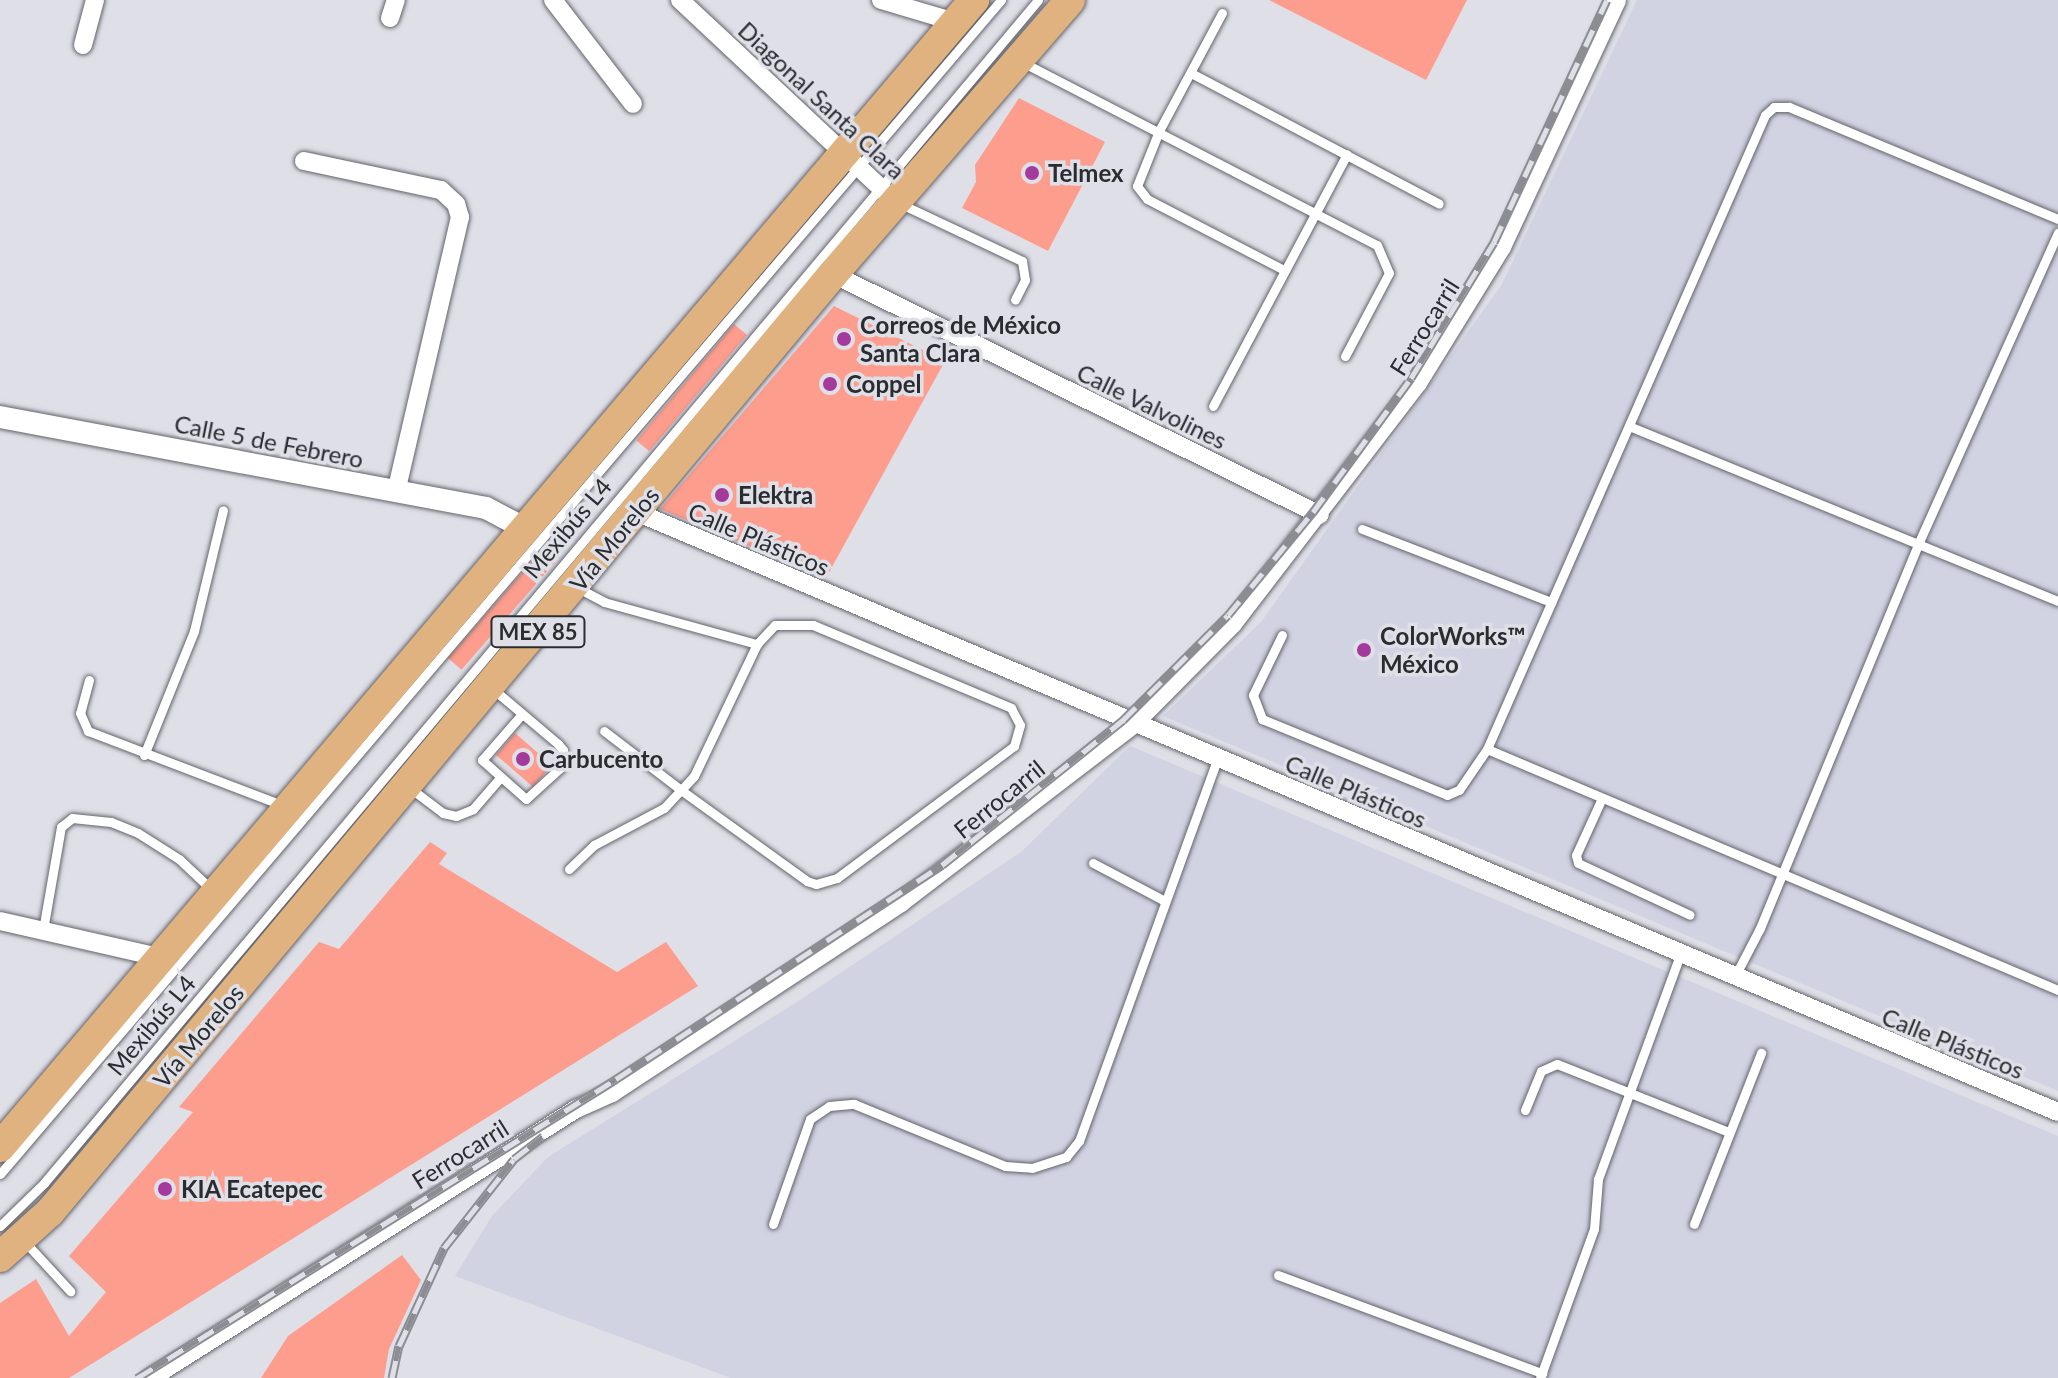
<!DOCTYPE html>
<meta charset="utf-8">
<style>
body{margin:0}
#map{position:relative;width:2058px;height:1378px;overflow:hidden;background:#dfdfe8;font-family:Lato,sans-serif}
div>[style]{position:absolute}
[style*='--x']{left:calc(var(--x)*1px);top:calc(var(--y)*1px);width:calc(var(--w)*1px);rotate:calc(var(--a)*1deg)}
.built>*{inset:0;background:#d1d2e2}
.building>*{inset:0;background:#fd9d8e;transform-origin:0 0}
.roads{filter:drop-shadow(0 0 2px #63646b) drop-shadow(0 0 2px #63646b)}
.service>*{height:9px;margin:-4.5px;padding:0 4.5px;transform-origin:4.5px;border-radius:4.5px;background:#fff}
.minor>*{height:18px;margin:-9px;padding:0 9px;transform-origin:9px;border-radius:9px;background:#fff}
.tertiary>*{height:22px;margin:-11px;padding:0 11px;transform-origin:11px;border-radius:11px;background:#fff}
.primary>*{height:30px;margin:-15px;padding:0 15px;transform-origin:15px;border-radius:15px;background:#dfb280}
.rail>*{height:9px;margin-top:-4.5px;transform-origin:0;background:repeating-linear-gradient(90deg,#dfdfe8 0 18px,#8c8c93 0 36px);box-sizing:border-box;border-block:2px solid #8c8c93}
.dots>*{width:22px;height:22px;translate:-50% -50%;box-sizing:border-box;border:4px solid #dfdfe8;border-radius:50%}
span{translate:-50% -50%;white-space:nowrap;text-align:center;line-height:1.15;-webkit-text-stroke:7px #dfdfe8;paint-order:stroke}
.shield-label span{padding:2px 6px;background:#dfdfe8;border:2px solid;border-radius:6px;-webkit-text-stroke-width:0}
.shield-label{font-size:22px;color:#2b2c2f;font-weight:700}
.street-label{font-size:24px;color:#2b2c2f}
.poi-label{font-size:24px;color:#2b2c2f;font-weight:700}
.left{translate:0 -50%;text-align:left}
</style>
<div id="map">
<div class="built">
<div style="clip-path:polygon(1637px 0,2058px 0,2058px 1091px,1163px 716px,1261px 622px,1502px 284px)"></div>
<div style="clip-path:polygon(1130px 746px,2058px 1136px,2058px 1378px,731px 1378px,455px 1276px,492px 1216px,548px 1157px,800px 1000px,1021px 852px)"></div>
</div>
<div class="building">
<div style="clip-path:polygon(1269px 0,1467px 0,1426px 80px)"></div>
<div style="clip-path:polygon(1019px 98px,1105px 142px,1048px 251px,962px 208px,976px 182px,975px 165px)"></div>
<div style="clip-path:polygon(834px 306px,945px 361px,826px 578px,660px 509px)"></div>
<div style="left:734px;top:324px;width:17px;height:152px;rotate:40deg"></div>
<div style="left:547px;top:544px;width:18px;height:151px;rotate:41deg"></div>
<div style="left:515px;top:733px;width:49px;height:29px;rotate:41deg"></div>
<div style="clip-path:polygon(430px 842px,447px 853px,439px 864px,617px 972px,666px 942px,698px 986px,69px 1378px,0 1378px,0 1303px,36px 1279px,69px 1336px,106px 1292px,69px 1256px,193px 1112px,179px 1107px,319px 942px,339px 949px)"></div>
<div style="clip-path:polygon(402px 1255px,421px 1280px,389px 1349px,384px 1378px,261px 1378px,288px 1336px)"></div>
</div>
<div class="roads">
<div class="service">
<div style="--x:1222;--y:13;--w:134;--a:118.1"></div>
<div style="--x:1159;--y:131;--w:59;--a:111.8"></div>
<div style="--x:1137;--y:186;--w:16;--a:52"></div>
<div style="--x:1147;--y:199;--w:154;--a:27.4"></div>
<div style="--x:1022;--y:62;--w:399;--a:27.3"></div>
<div style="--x:1377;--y:245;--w:30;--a:67"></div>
<div style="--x:1389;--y:273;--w:94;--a:117.9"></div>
<div style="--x:1191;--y:73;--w:280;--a:27.8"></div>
<div style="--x:901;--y:204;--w:134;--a:25.2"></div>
<div style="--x:1022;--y:261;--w:19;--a:81"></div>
<div style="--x:1025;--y:280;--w:22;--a:117"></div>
<div style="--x:1213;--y:406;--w:285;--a:-62"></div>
<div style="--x:1629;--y:426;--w:463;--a:22.2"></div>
<div style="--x:1362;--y:529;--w:203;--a:21.1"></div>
<div style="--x:578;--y:588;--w:30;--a:28"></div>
<div style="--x:604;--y:602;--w:159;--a:15.4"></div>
<div style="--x:1282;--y:635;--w:67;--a:115.8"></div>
<div style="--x:1253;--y:695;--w:26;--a:69"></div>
<div style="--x:1262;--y:719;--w:200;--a:22.3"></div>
<div style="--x:1447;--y:795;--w:13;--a:-23"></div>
<div style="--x:1459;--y:790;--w:50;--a:-55.7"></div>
<div style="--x:1487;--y:749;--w:692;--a:-66.32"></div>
<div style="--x:1765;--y:115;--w:12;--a:-42"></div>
<div style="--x:1774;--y:107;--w:15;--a:0"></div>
<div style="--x:1789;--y:107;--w:291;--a:22.6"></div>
<div style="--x:89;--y:680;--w:34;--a:105"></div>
<div style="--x:80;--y:713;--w:20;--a:66"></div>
<div style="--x:88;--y:731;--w:210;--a:20.9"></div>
<div style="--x:493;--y:689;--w:85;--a:40.2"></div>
<div style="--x:558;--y:744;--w:8;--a:50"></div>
<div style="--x:563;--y:750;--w:18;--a:99"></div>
<div style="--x:560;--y:768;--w:46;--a:137.6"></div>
<div style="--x:526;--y:799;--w:59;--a:-138.4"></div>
<div style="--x:482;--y:760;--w:61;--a:-49"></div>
<div style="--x:1487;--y:749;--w:620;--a:22.88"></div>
<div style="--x:144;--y:755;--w:134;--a:-68"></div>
<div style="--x:194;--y:631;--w:124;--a:-76.5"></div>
<div style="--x:410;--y:788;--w:41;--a:37.1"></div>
<div style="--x:443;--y:813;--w:13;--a:13"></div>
<div style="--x:456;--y:816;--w:18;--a:-22"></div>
<div style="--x:473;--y:809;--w:40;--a:-49"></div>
<div style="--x:1602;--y:798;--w:63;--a:114.5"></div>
<div style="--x:1576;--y:855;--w:8;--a:76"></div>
<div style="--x:1578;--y:863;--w:123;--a:24.9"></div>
<div style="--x:1093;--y:863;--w:79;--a:27.9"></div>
<div style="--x:569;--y:869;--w:35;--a:-44"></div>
<div style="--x:594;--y:845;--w:79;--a:-27.9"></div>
<div style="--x:664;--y:808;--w:25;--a:-47"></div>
<div style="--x:681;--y:790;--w:19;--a:-47"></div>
<div style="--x:694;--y:776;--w:146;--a:-64.5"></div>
<div style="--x:757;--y:644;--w:26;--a:-47"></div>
<div style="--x:775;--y:625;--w:38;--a:0"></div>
<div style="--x:813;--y:625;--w:215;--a:22.7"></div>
<div style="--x:1011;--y:708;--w:19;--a:62"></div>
<div style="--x:1020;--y:725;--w:22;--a:106"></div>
<div style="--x:1014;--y:746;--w:221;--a:143.3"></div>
<div style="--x:837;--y:878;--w:22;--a:164"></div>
<div style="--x:816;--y:884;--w:9;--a:-162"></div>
<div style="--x:807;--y:881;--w:155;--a:-144.2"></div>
<div style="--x:681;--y:790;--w:97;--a:-142.5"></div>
<div style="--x:43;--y:930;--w:105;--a:-80.1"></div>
<div style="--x:61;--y:827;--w:14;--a:-39"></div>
<div style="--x:72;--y:818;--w:39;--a:6"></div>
<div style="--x:111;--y:822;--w:29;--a:22"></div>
<div style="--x:138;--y:833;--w:49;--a:32.4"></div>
<div style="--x:179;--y:859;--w:44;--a:43.2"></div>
<div style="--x:1734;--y:978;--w:56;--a:-62.5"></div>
<div style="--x:1760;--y:928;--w:417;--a:-67.6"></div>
<div style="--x:1919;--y:542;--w:339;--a:-65.8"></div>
<div style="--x:1525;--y:1110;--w:42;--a:-67.7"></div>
<div style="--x:1541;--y:1071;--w:17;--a:-24"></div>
<div style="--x:1557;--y:1064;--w:185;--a:21.6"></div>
<div style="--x:0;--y:1174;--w:1543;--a:-49.55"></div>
<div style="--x:773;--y:1224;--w:111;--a:-70.6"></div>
<div style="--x:810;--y:1119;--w:23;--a:-34"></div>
<div style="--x:829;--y:1106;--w:25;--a:-5"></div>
<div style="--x:854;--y:1104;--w:163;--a:22.3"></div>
<div style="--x:1005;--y:1166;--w:27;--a:4"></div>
<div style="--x:1032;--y:1168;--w:36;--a:-18"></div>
<div style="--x:1066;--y:1157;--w:21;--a:-51"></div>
<div style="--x:1079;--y:1141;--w:405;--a:-70.1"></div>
<div style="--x:1694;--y:1224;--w:184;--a:-68.6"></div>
<div style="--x:0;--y:1226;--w:62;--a:-44.3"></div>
<div style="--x:44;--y:1183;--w:1545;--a:-49.96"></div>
<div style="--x:25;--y:1242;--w:67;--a:47.4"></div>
<div style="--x:1278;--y:1275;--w:282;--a:20.4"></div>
<div style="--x:1540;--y:1378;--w:158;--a:-70.1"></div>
<div style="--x:1594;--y:1229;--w:50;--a:-85.4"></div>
<div style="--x:1598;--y:1179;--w:239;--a:-69.9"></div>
</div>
<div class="minor">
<div style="--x:553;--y:0;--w:131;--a:52.4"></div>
<div style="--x:680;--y:0;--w:296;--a:43.1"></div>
<div style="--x:881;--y:0;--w:77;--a:16.6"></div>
<div style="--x:390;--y:18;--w:19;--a:-72"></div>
<div style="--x:83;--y:45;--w:47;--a:-75.1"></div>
<div style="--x:304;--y:161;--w:140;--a:12"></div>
<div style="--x:441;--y:190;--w:21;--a:43"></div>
<div style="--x:456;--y:204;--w:14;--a:73"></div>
<div style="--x:460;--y:217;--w:281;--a:103.1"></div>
<div style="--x:833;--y:274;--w:543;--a:26.33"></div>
<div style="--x:636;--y:512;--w:1543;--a:22.88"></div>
<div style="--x:0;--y:921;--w:163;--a:12.8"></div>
<div style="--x:151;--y:1378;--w:503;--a:-32.33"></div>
<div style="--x:576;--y:1109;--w:39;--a:-24"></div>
<div style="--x:612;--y:1093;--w:346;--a:-33.3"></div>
<div style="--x:901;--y:903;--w:292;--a:-37.5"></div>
<div style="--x:1133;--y:725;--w:142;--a:-45.3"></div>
<div style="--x:1233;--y:624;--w:304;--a:-52.5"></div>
<div style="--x:1418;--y:383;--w:160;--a:-58.3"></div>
<div style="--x:1502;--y:247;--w:272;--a:-65"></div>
</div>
<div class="tertiary">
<div style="--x:0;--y:417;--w:494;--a:10.6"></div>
<div style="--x:486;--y:508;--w:43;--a:27.8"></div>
</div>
<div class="primary">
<div style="--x:0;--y:1147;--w:1505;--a:-49.66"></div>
<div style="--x:0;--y:1257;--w:67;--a:-42"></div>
<div style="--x:50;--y:1212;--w:1222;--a:-50.15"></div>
<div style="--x:833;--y:274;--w:362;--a:-49.1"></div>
</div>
</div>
<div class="rail">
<div style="--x:137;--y:1378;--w:565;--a:-31.97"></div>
<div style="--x:616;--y:1079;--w:390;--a:-33.3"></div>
<div style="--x:942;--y:865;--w:232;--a:-38.7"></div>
<div style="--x:1123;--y:720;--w:148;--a:-45"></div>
<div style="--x:1228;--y:615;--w:134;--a:-50.5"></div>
<div style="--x:1313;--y:512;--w:166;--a:-53.8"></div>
<div style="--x:1411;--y:378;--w:159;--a:-58.6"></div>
<div style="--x:1494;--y:242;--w:267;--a:-65"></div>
<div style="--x:392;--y:1378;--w:33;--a:-78"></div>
<div style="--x:399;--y:1346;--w:108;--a:-65.3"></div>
<div style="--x:444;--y:1248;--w:113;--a:-51.8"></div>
<div style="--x:514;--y:1159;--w:37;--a:-38"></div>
</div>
<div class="dots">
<div style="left:1032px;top:173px;background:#a43a9b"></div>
<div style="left:844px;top:339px;background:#a43a9b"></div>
<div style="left:830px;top:384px;background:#a43a9b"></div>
<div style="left:722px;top:495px;background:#a43a9b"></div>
<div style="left:1364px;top:650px;background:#a43a9b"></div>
<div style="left:523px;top:759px;background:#a43a9b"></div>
<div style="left:165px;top:1189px;background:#a43a9b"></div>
</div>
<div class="shield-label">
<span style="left:538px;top:632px">MEX 85</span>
</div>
<div class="street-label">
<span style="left:822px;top:100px;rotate:43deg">Diagonal Santa Clara</span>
<span style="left:1424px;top:327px;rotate:-58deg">Ferrocarril</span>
<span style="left:1152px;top:406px;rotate:26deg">Calle Valvolines</span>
<span style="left:269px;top:441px;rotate:11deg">Calle 5 de Febrero</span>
<span style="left:567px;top:528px;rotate:-50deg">Mexibús L4</span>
<span style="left:614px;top:539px;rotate:-51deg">Vía Morelos</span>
<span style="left:759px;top:539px;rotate:23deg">Calle Plásticos</span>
<span style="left:1356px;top:791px;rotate:23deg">Calle Plásticos</span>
<span style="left:999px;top:799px;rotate:-39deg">Ferrocarril</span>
<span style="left:151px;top:1025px;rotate:-50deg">Mexibús L4</span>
<span style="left:198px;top:1036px;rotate:-50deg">Vía Morelos</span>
<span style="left:1953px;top:1043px;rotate:22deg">Calle Plásticos</span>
<span style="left:460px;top:1154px;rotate:-32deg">Ferrocarril</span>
</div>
<div class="poi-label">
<span class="left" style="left:1048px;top:173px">Telmex</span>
<span class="left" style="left:860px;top:339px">Correos de México<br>Santa Clara</span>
<span class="left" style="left:846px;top:384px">Coppel</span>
<span class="left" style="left:738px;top:495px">Elektra</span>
<span class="left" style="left:1380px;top:650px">ColorWorks™<br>México</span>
<span class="left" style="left:539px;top:759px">Carbucento</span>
<span class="left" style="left:181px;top:1189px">KIA Ecatepec</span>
</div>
</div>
